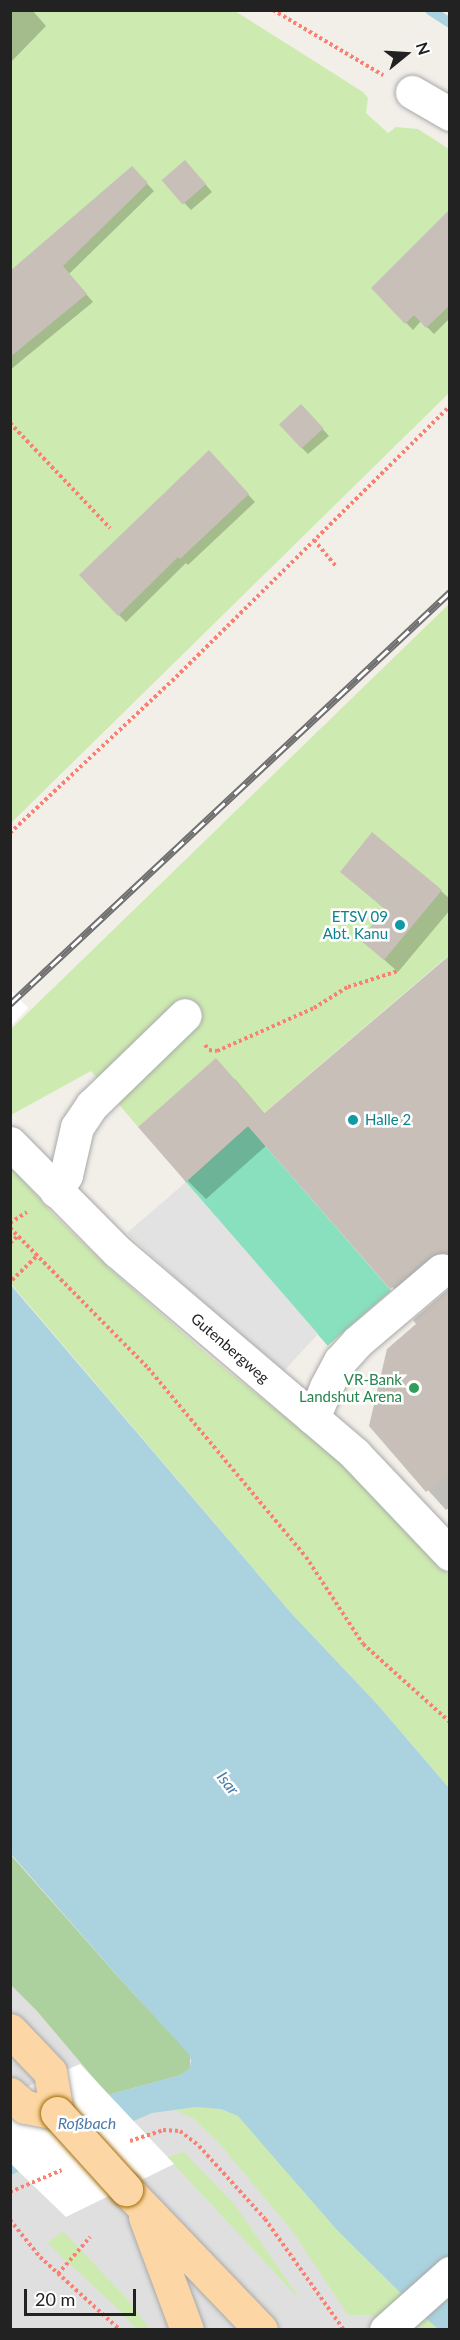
<!DOCTYPE html>
<meta charset="utf-8">
<style>
body{margin:0}
#map{position:relative;width:460px;height:2340px;overflow:hidden;background:#f2efe9;font-family:Lato,sans-serif}
div>[style]{position:absolute}
[style*='--x']{left:calc(var(--x)*1px);top:calc(var(--y)*1px);width:calc(var(--w)*1px);rotate:calc(var(--a)*1deg)}
.residential>*{inset:0;background:#e0dfdf}
.grass>*{inset:0;background:#cdebb0}
.forest>*{inset:0;background:#add19e}
.pitch>*{inset:0;background:#88e0be;transform-origin:0 0}
.parking>*{inset:0;background:#e2e2e2}
.water>*{inset:0;background:#aad3df}
.pier>*{inset:0;background:#fff}
.shadow>*{inset:0;background:#0003}
.stream>*{height:10px;margin:-5px;padding:0 5px;transform-origin:5px;border-radius:5px;background:#aad3df}
.building>*{inset:0;background:#c7bfb8;transform-origin:0 0}
.path>*{height:4px;margin-top:-2px;transform-origin:0;background:repeating-linear-gradient(90deg,#fa8072 0 3px,transparent 0 6px)}
.roads{filter:drop-shadow(0 0 2px #a9a9a9) drop-shadow(0 0 2px #a9a9a9)}
.minor>*{height:33px;margin:-16.5px;padding:0 16.5px;transform-origin:16.5px;border-radius:16.5px;background:#fff}
.major>*{height:33px;margin:-16.5px;padding:0 16.5px;transform-origin:16.5px;border-radius:16.5px;background:#fcd6a4}
.rail>*{height:7px;margin-top:-3.5px;transform-origin:0;background:repeating-linear-gradient(90deg,#fff 0 14px,#707070 0 28px);box-sizing:border-box;border-block:2px solid #707070}
.bridges{filter:drop-shadow(0 0 2px #a06b00) drop-shadow(0 0 2px #a06b00)}
.major-bridge>*{height:33px;margin:-16.5px;padding:0 16.5px;transform-origin:16.5px;border-radius:16.5px;background:#fcd6a4}
.dots>*{width:16px;height:16px;translate:-50% -50%;box-sizing:border-box;border:3px solid #fff;border-radius:50%}
span{translate:-50% -50%;white-space:nowrap;text-align:center;line-height:1.15;-webkit-text-stroke:5px #fff;paint-order:stroke}
.culture-label{font-size:15px;color:#0d838f}
.right{translate:-100% -50%;text-align:right}
.left{translate:0 -50%;text-align:left}
.street-label{font-size:15px;color:#222}
.leisure-label{font-size:15px;color:#27864d}
.water-label{font-size:16px;color:#4a7aab;font-style:italic}
.frame{position:absolute;inset:0;border:12px solid #222;pointer-events:none}
.north{position:absolute;left:376px;top:24px;width:60px;height:60px;-webkit-text-stroke:4px #fff;paint-order:stroke;rotate:72deg;font-size:16px;font-weight:700;line-height:24px;text-align:center;color:#222}
.north::after{content:'';display:block;margin:auto;width:21px;height:27px;background:#222;clip-path:polygon(50% 0,100% 100%,50% 72%,0 100%)}
.scale{position:absolute;left:24px;top:2289px;width:112px;height:27px;box-sizing:border-box;border:3px solid #222;border-top:0;padding-left:8px;font-size:18px;line-height:21px;white-space:nowrap;color:#222;-webkit-text-stroke:4px #fff;paint-order:stroke}
</style>
<div id="map">
<div class="residential">
<div style="clip-path:polygon(10px 1854px,336px 2229px,438px 2329px,11px 2329px)"></div>
</div>
<div class="grass">
<div style="clip-path:polygon(11px 11px,235px 11px,363px 92px,368px 98px,366px 113px,388px 133px,396px 127px,418px 129px,449px 149px,449px 393px,11px 823px)"></div>
<div style="clip-path:polygon(449px 604px,449px 955px,264px 1113px,216px 1059px,138px 1127px,91px 1071px,11px 1115px,10px 1030px)"></div>
<div style="clip-path:polygon(10px 1166px,52px 1213px,111px 1270px,209px 1356px,335px 1457px,449px 1576px,449px 1788px,378px 1705px,292px 1614px,11px 1284px)"></div>
<div style="clip-path:polygon(196px 2107px,220px 2109px,238px 2115px,336px 2229px,438px 2329px,387px 2329px,373px 2315px,348px 2315px,293px 2232px,219px 2143px,193px 2118px,175px 2110px)"></div>
<div style="clip-path:polygon(184px 2152px,235px 2205px,302px 2302px,167px 2157px)"></div>
<div style="clip-path:polygon(63px 2231px,129px 2301px,150px 2329px,136px 2329px,118px 2309px,47px 2243px)"></div>
</div>
<div class="forest">
<div style="clip-path:polygon(10px 1854px,122px 1981px,190px 2054px,190px 2068px,181px 2075px,108px 2095px,37px 2011px,11px 1985px)"></div>
</div>
<div class="pitch">
<div style="left:248px;top:1126px;width:218px;height:84px;rotate:49deg"></div>
</div>
<div class="parking">
<div style="clip-path:polygon(186px 1182px,318px 1334px,281px 1374px,127px 1233px)"></div>
</div>
<div class="water">
<div style="clip-path:polygon(10px 1284px,292px 1614px,378px 1705px,449px 1788px,449px 2329px,438px 2329px,430px 2322px,336px 2229px,238px 2116px,221px 2109px,196px 2107px,152px 2113px,11px 2175px,11px 2142px,108px 2095px,181px 2075px,190px 2068px,191px 2061px,189px 2054px,122px 1981px,11px 1854px)"></div>
</div>
<div class="pier">
<div style="clip-path:polygon(11px 990px,28px 1008px,11px 1026px)"></div>
<div style="clip-path:polygon(80px 2064px,174px 2164px,66px 2217px,11px 2164px,10px 2094px)"></div>
</div>
<div class="shadow">
<div style="clip-path:polygon(10px 10px,32px 10px,46px 26px,10px 63px)"></div>
<div style="clip-path:polygon(132px 168px,154px 191px,69px 274px,93px 302px,10px 370px,10px 286px)"></div>
<div style="clip-path:polygon(192px 169px,212px 192px,191px 210px,163px 181px)"></div>
<div style="clip-path:polygon(450px 212px,450px 318px,434px 334px,421px 321px,413px 330px,373px 288px)"></div>
<div style="clip-path:polygon(308px 413px,329px 436px,308px 454px,301px 447px)"></div>
<div style="clip-path:polygon(209px 452px,255px 502px,188px 565px,186px 563px,126px 622px,119px 615px)"></div>
<div style="clip-path:polygon(342px 872px,441px 891px,450px 899px,450px 910px,398px 972px,362px 940px,386px 910px)"></div>
<div style="clip-path:polygon(450px 957px,450px 1276px,410px 1307px,267px 1145px,206px 1199px,187px 1180px,235px 1079px,265px 1114px)"></div>
<div style="clip-path:polygon(450px 1290px,450px 1507px,446px 1510px,370px 1426px)"></div>
</div>
<div class="stream">
<div style="--x:430;--y:10;--w:24;--a:33"></div>
</div>
<div class="building">
<div style="left:185px;top:160px;width:32px;height:31px;rotate:49deg"></div>
<div style="clip-path:polygon(132px 166px,148px 183px,63px 266px,87px 294px,10px 357px,10px 271px)"></div>
<div style="clip-path:polygon(450px 209px,450px 305px,426px 328px,414px 315px,405px 324px,371px 288px)"></div>
<div style="left:301px;top:404px;width:33px;height:30px;rotate:47deg"></div>
<div style="clip-path:polygon(209px 450px,249px 494px,180px 559px,178px 557px,118px 616px,79px 575px)"></div>
<div style="clip-path:polygon(372px 832px,442px 890px,384px 960px,360px 940px,385px 909px,340px 872px)"></div>
<div style="clip-path:polygon(450px 955px,450px 1253px,439px 1252px,430px 1255px,390px 1289px,248px 1126px,186px 1182px,138px 1127px,216px 1058px,264px 1113px,255px 1121px)"></div>
<div style="clip-path:polygon(450px 1288px,450px 1472px,426px 1492px,369px 1426px,387px 1349px,416px 1324px,413px 1320px)"></div>
</div>
<div class="path">
<div style="--x:273;--y:10;--w:128;--a:30.6"></div>
<div style="--x:10;--y:423;--w:145;--a:46.4"></div>
<div style="--x:314;--y:540;--w:34;--a:50"></div>
<div style="--x:10;--y:833;--w:222;--a:-43.2"></div>
<div style="--x:172;--y:681;--w:391;--a:-44.7"></div>
<div style="--x:205;--y:1045;--w:6;--a:51"></div>
<div style="--x:209;--y:1050;--w:8;--a:7"></div>
<div style="--x:217;--y:1051;--w:106;--a:-23.9"></div>
<div style="--x:314;--y:1008;--w:40;--a:-32"></div>
<div style="--x:348;--y:987;--w:52;--a:-17.7"></div>
<div style="--x:10;--y:1223;--w:20;--a:-33"></div>
<div style="--x:10;--y:1228;--w:197;--a:45.4"></div>
<div style="--x:148;--y:1368;--w:246;--a:50.1"></div>
<div style="--x:306;--y:1557;--w:104;--a:56.8"></div>
<div style="--x:363;--y:1644;--w:117;--a:41.9"></div>
<div style="--x:10;--y:1243;--w:11;--a:-41"></div>
<div style="--x:10;--y:1279;--w:2;--a:27"></div>
<div style="--x:12;--y:1280;--w:35;--a:-44"></div>
<div style="--x:130;--y:2141;--w:35;--a:-18"></div>
<div style="--x:163;--y:2130;--w:17;--a:3"></div>
<div style="--x:180;--y:2131;--w:24;--a:38"></div>
<div style="--x:199;--y:2146;--w:98;--a:47.9"></div>
<div style="--x:265;--y:2219;--w:136;--a:54.6"></div>
<div style="--x:10;--y:2192;--w:56;--a:-22.9"></div>
<div style="--x:10;--y:2220;--w:48;--a:51"></div>
<div style="--x:40;--y:2257;--w:108;--a:42.4"></div>
<div style="--x:58;--y:2274;--w:49;--a:-49.1"></div>
</div>
<div class="roads">
<div class="minor">
<div style="--x:412;--y:92;--w:44;--a:30.1"></div>
<div style="--x:10;--y:1143;--w:153;--a:45.3"></div>
<div style="--x:118;--y:1252;--w:311;--a:40.4"></div>
<div style="--x:355;--y:1454;--w:138;--a:46.5"></div>
<div style="--x:56;--y:1191;--w:19;--a:-58"></div>
<div style="--x:66;--y:1175;--w:49;--a:-77.1"></div>
<div style="--x:77;--y:1127;--w:27;--a:-56"></div>
<div style="--x:92;--y:1105;--w:129;--a:-44.1"></div>
<div style="--x:313;--y:1418;--w:34;--a:-67"></div>
<div style="--x:326;--y:1387;--w:30;--a:-62"></div>
<div style="--x:340;--y:1361;--w:25;--a:-48"></div>
<div style="--x:357;--y:1342;--w:111;--a:-40.3"></div>
<div style="--x:386;--y:2330;--w:86;--a:-41.7"></div>
</div>
<div class="major">
<div style="--x:10;--y:2030;--w:58;--a:46.4"></div>
<div style="--x:50;--y:2072;--w:42;--a:80.3"></div>
<div style="--x:57;--y:2113;--w:33;--a:-169"></div>
<div style="--x:25;--y:2107;--w:20;--a:-139"></div>
<div style="--x:126;--y:2189;--w:195;--a:46.2"></div>
<div style="--x:145;--y:2217;--w:121;--a:69.6"></div>
</div>
</div>
<div class="rail">
<div style="--x:10;--y:1004;--w:603;--a:-43.12"></div>
</div>
<div class="bridges">
<div class="major-bridge">
<div style="--x:57;--y:2113;--w:103;--a:47.8"></div>
</div>
</div>
<div class="dots">
<div style="left:400px;top:925px;background:#0f9aa8"></div>
<div style="left:353px;top:1120px;background:#0f9aa8"></div>
<div style="left:414px;top:1388px;background:#2e9e5b"></div>
</div>
<div class="culture-label">
<span class="right" style="left:388px;top:925px">ETSV 09<br>Abt. Kanu</span>
<span class="left" style="left:365px;top:1120px">Halle 2</span>
</div>
<div class="street-label">
<span style="left:230px;top:1348px;rotate:41deg">Gutenbergweg</span>
</div>
<div class="leisure-label">
<span class="right" style="left:402px;top:1388px">VR-Bank<br>Landshut Arena</span>
</div>
<div class="water-label">
<span style="left:228px;top:1783px;rotate:51deg">Isar</span>
<span style="left:87px;top:2123px">Roßbach</span>
</div>
<div class="frame"></div>
<div class="north">N</div>
<div class="scale">20 m</div>
</div>
